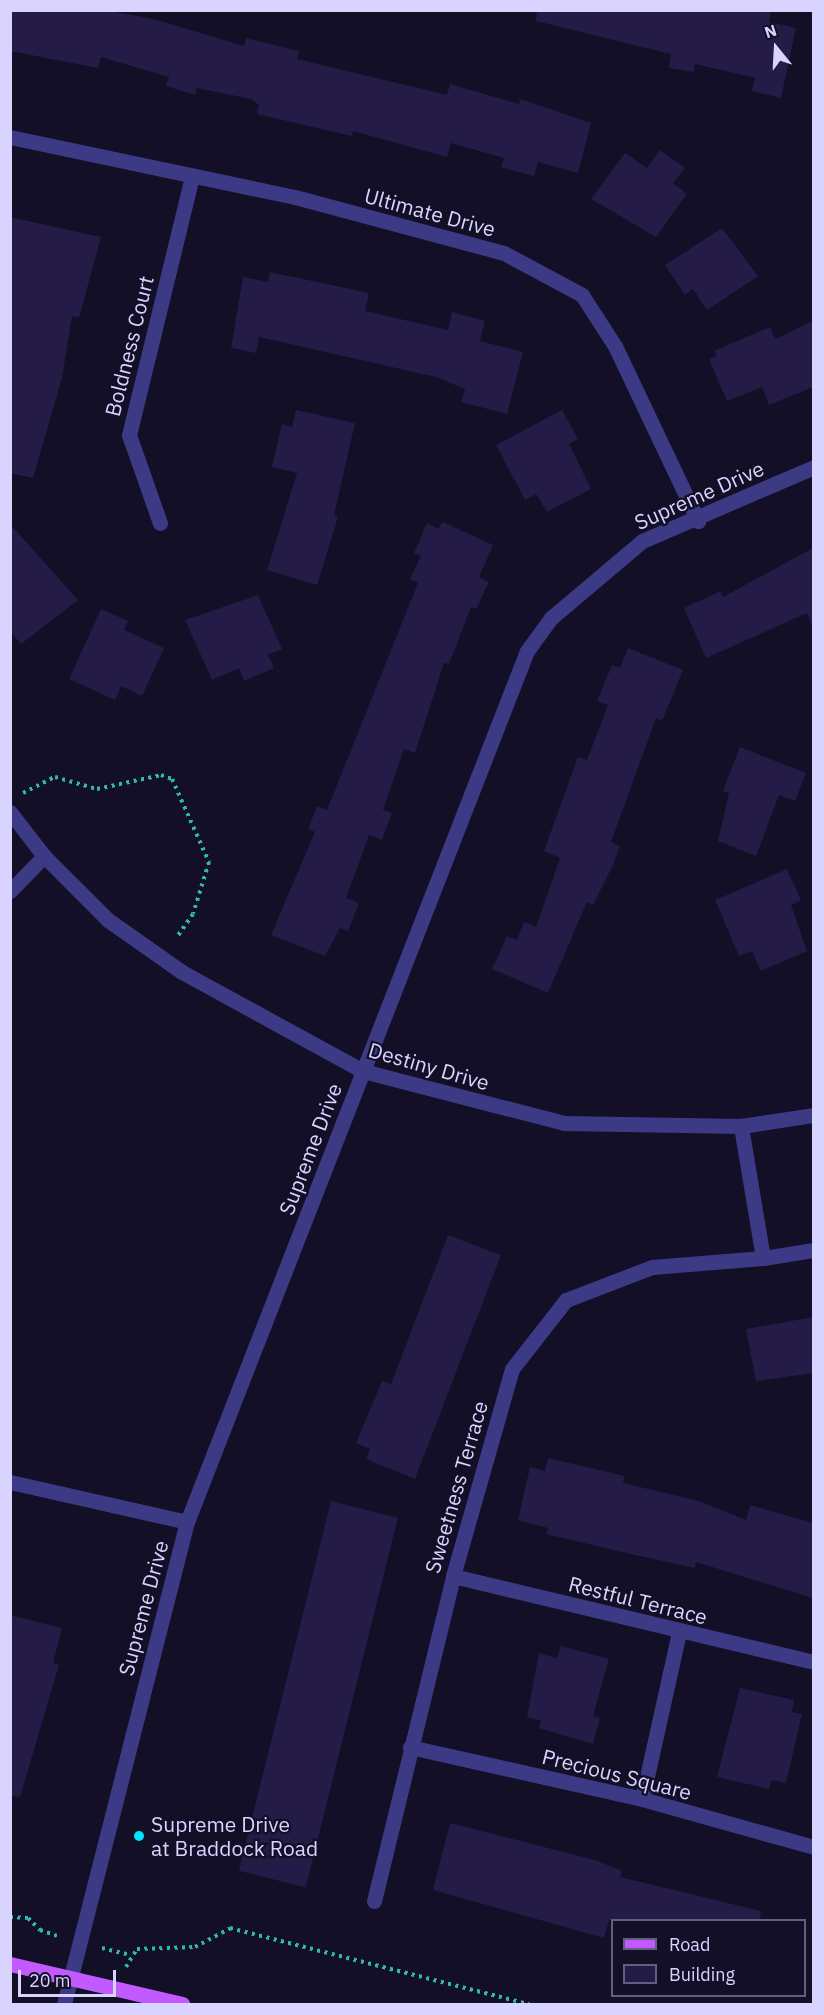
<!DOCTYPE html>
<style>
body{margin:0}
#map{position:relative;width:824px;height:2015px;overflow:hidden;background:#130f26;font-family:"IBM Plex Sans",sans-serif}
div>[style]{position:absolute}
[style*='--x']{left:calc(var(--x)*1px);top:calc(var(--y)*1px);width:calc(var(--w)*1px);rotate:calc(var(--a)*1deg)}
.building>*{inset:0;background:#241b47;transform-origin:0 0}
.path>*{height:4px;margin-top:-2px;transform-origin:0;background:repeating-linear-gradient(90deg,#2fb8b0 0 3px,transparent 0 7.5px)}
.minor>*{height:15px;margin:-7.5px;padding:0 7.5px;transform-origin:7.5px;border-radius:7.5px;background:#3d3a85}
.major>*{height:15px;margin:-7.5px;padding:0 7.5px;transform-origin:7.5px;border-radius:7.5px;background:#c25bff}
.dots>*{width:16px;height:16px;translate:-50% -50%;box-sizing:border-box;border:3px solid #130f26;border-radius:50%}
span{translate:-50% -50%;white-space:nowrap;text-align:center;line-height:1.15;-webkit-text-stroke:4.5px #130f26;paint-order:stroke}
.street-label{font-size:21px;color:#d9d4ff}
.poi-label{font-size:21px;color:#d9d4ff}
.left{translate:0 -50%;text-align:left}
.frame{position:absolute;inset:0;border:12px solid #d9d4ff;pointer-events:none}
.legend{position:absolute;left:611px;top:1919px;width:195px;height:78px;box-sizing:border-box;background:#130f26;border:2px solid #625e7d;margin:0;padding:8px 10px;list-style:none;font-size:18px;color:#d9d4ff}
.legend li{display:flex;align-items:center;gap:12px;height:30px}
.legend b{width:30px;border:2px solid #625e7d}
.north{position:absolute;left:746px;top:18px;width:60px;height:60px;-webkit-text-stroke:4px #130f26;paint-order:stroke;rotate:342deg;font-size:16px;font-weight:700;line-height:24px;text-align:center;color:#d9d4ff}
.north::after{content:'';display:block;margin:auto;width:21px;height:27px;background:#d9d4ff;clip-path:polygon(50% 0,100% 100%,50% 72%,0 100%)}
.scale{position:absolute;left:18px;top:1970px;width:98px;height:27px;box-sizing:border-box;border:3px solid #d9d4ff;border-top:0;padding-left:8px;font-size:18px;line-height:21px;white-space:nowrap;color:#d9d4ff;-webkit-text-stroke:4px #130f26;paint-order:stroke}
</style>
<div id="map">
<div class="building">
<div style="clip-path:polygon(10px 10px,104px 10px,154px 19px,244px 46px,246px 38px,299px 51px,297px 59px,447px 95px,450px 84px,519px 104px,520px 99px,591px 123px,578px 173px,538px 162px,534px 176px,501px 167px,504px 158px,451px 143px,447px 157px,353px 131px,352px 136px,257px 114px,259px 105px,251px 99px,197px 88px,195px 95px,166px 86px,169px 77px,101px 57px,98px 68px,10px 51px)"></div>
<div style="clip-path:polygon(537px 10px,771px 10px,769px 22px,796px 28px,781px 98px,752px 91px,755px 78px,695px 64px,694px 72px,669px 68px,671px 54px,536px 21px)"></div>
<div style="clip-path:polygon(660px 150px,685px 168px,673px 183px,687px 194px,656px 237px,591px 199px,625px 153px,647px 168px)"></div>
<div style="clip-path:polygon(10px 217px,101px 237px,79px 318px,72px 316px,62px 378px,33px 478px,10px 473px)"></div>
<div style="clip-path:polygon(722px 228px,758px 276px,707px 310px,693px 289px,685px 295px,665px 265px)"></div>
<div style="clip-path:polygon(270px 272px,369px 293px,365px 311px,448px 330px,452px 312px,485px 321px,480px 341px,523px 352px,507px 414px,461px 402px,465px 389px,436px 377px,259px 337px,256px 353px,231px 348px,243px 277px,268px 282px)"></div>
<div style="clip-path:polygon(813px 321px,813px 387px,769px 405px,762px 387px,727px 401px,709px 359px,717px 356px,714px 351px,770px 327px,775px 339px)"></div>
<div style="clip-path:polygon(296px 410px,355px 423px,334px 515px,338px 517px,317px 585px,267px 570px,297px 473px,272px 467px,282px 424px,292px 427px)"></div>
<div style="clip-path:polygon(562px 410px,578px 439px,569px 444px,591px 489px,547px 512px,536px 494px,525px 500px,496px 445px)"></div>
<div style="clip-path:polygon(443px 522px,493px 545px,479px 577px,489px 582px,476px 609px,471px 607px,449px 664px,444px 663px,415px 753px,404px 749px,383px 810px,392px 813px,382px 840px,369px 835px,346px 898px,359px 903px,348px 931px,340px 928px,325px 956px,271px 935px,315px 832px,308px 829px,317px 806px,327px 810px,418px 583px,410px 579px,421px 556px,414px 553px,427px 523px,438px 529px)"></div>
<div style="clip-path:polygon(10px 524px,78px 600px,21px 644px,10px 631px)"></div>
<div style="clip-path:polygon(813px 548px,813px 628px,807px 613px,706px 658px,684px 608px,721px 591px,723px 597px)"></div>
<div style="clip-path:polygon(258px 595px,282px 649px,268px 655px,274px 668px,244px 681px,239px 668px,212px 680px,185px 620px)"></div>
<div style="clip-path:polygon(101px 609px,128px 621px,124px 630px,164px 648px,142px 696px,121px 686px,115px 700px,69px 679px)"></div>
<div style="clip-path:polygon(628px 648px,683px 670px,662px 721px,656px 718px,611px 842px,620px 846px,613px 865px,593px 905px,587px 902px,548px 993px,492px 969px,507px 936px,517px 940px,524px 922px,536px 927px,560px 858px,544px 851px,578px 757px,587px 760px,608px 705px,597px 701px,612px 665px,620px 668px)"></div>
<div style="clip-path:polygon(740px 747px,806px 773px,795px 801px,779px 795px,756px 856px,718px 841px,729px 793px,723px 791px)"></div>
<div style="clip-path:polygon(787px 869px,801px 900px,791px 905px,807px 951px,761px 971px,752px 951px,739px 956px,715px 900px)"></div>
<div style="clip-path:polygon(448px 1235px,501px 1255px,415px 1479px,366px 1459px,370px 1449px,356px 1443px,382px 1381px,391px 1384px)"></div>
<div style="clip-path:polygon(813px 1317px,813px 1373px,756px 1381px,746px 1329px)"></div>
<div style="clip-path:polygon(548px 1458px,625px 1476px,623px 1483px,699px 1501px,746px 1520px,750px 1505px,813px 1523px,813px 1598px,696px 1562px,695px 1568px,635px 1555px,546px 1534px,548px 1528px,518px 1520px,530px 1467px,545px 1471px)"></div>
<div style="left:331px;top:1501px;width:69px;height:381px;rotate:14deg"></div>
<div style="clip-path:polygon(10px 1615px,62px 1628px,53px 1663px,59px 1665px,20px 1797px,10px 1796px)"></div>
<div style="clip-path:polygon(561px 1646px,609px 1659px,593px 1716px,600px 1718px,593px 1744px,539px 1728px,541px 1721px,527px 1717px,539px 1653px,557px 1658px)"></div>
<div style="clip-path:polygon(740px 1688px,794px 1700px,792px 1712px,802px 1714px,786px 1783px,772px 1780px,769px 1789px,717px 1777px)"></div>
<div style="clip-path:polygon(450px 1823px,595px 1860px,622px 1871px,620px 1877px,761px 1911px,760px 1920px,609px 1920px,604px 1938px,433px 1890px)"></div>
</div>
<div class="path">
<div style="--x:23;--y:793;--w:36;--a:-27"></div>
<div style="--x:55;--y:777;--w:44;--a:15.9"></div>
<div style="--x:97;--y:789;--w:66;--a:-12.3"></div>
<div style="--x:161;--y:775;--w:12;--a:20"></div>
<div style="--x:172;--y:779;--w:91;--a:66"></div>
<div style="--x:209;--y:862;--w:54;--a:107.1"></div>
<div style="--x:193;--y:914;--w:29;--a:125"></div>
<div style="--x:10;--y:1917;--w:18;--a:3"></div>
<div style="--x:28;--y:1918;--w:17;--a:45"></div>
<div style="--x:40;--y:1930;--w:18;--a:19"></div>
<div style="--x:102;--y:1948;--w:30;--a:14"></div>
<div style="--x:126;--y:1967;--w:21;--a:-59"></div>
<div style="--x:137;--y:1949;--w:58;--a:-2"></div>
<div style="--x:195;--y:1947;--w:40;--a:-28"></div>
<div style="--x:230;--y:1928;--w:309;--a:14.3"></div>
</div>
<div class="minor">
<div style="--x:10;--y:137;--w:291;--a:11.9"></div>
<div style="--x:295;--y:197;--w:216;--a:15"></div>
<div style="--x:504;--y:253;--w:89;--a:28.3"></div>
<div style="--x:582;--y:295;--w:61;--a:57.1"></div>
<div style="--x:615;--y:346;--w:194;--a:64.6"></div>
<div style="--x:160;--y:523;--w:93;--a:-109.4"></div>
<div style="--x:129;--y:435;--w:267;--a:-76.3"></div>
<div style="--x:10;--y:812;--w:56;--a:52.3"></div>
<div style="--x:44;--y:856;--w:91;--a:45"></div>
<div style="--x:108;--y:920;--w:90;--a:35.1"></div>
<div style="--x:182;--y:972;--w:206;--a:28.7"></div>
<div style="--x:363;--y:1071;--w:208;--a:14.5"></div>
<div style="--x:564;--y:1123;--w:177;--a:1"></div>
<div style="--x:741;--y:1126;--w:74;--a:-8.6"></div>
<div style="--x:10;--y:891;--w:49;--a:-45.8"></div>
<div style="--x:763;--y:1258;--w:52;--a:-8.9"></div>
<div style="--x:10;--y:1482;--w:181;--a:12.7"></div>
<div style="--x:453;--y:1576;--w:371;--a:13.4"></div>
<div style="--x:410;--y:1747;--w:238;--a:12.6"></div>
<div style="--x:642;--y:1799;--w:179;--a:15.6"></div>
<div style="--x:642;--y:1799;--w:171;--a:-77.5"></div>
<div style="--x:374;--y:1901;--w:334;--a:-76.3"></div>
<div style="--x:453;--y:1576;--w:215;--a:-74.1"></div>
<div style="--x:512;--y:1369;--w:88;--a:-52"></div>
<div style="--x:566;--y:1300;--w:92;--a:-21"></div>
<div style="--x:652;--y:1267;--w:111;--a:-4.6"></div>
<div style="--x:763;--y:1258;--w:134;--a:-99.5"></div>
<div style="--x:64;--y:2004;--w:497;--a:-75.7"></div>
<div style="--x:187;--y:1522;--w:935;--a:-68.68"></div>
<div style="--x:527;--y:651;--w:41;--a:-54"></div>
<div style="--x:551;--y:618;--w:119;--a:-40.2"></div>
<div style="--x:642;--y:541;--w:187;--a:-23.3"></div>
</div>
<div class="major">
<div style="--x:10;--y:1964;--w:177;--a:13.1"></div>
</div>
<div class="dots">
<div style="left:139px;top:1836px;background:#00e5ff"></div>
</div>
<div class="street-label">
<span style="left:430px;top:212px;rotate:15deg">Ultimate Drive</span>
<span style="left:129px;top:346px;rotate:-76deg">Boldness Court</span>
<span style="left:699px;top:495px;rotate:-24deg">Supreme Drive</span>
<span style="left:429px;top:1066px;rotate:16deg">Destiny Drive</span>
<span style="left:310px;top:1149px;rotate:-69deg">Supreme Drive</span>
<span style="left:456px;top:1487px;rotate:-74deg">Sweetness Terrace</span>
<span style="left:638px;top:1600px;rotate:14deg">Restful Terrace</span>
<span style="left:143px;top:1608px;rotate:-75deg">Supreme Drive</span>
<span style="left:617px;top:1774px;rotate:14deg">Precious Square</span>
</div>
<div class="poi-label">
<span class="left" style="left:151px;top:1836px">Supreme Drive<br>at Braddock Road</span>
</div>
<div class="frame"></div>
<ul class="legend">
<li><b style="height:8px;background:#c25bff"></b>Road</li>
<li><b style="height:16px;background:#241b47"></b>Building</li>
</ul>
<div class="north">N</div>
<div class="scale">20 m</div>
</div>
